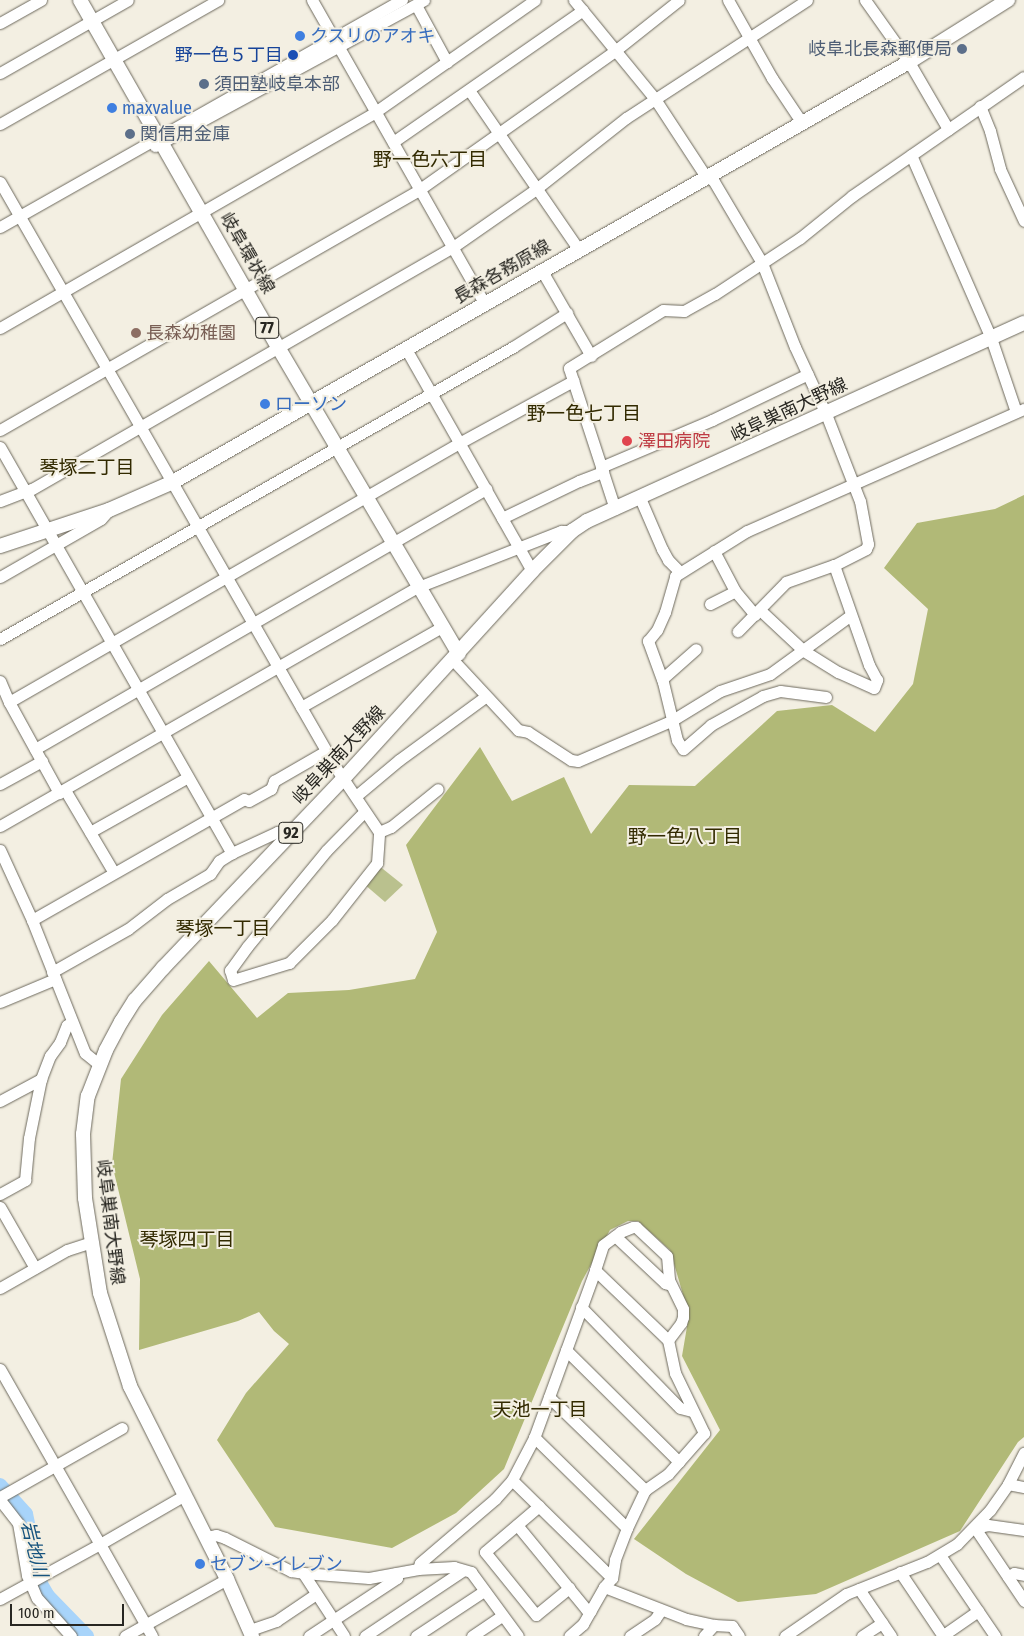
<!DOCTYPE html>
<meta charset="utf-8">
<style>
body{margin:0}
#map{position:relative;width:1024px;height:1636px;overflow:hidden;background:#f3efe2;font-family:"Fira Sans Condensed","Noto Sans JP",sans-serif}
div>[style]{position:absolute}
[style*='--x']{left:calc(var(--x)*1px);top:calc(var(--y)*1px);width:calc(var(--w)*1px);rotate:calc(var(--a)*1deg)}
.green>*{inset:0;background:#bac18e}
.forest>*{inset:0;background:#b1b977}
.river>*{height:14px;margin:-7px;padding:0 7px;transform-origin:7px;border-radius:7px;background:#a8d4fa}
.roads{filter:drop-shadow(0 0 1px #6d695d) drop-shadow(0 0 1px #6d695d)}
.minor>*{height:11px;margin:-5.5px;padding:0 5.5px;transform-origin:5.5px;border-radius:5.5px;background:#fff}
.major>*{height:14px;margin:-7px;padding:0 7px;transform-origin:7px;border-radius:7px;background:#fff}
.dots>*{width:14px;height:14px;translate:-50% -50%;box-sizing:border-box;border:2px solid #f3efe2;border-radius:50%}
span{translate:-50% -50%;white-space:nowrap;text-align:center;line-height:1.15;-webkit-text-stroke:4px #f3efe2;paint-order:stroke}
.shield-label span{padding:1px 4px;background:#f3efe2;border:1px solid;border-radius:4px;-webkit-text-stroke-width:0}
.shield-label{font-size:16px;color:#272621;font-weight:700}
.shop-label{font-size:18px;color:#366cbe}
.left{translate:0 -50%;text-align:left}
.service-label{font-size:18px;color:#4e5e75}
.right{translate:-100% -50%;text-align:right}
.transit-label{font-size:18px;color:#164399}
.street-label{font-size:18px;color:#272621}
.education-label{font-size:18px;color:#785e54}
.health-label{font-size:18px;color:#be3a42}
.neighbourhood-label{font-size:19px;color:#322a00}
.water-label{font-size:19px;color:#16537e;font-style:italic}
.scale{position:absolute;left:10px;top:1604px;width:114px;height:22px;box-sizing:border-box;border:2px solid #272621;border-top:0;padding-left:6px;font-size:15px;line-height:18px;white-space:nowrap;color:#272621;-webkit-text-stroke:4px #f3efe2;paint-order:stroke}
</style>
<div id="map">
<div class="green">
<div style="clip-path:polygon(378px 865px,403px 885px,385px 902px,364px 884px)"></div>
</div>
<div class="forest">
<div style="clip-path:polygon(1024px 495px,1024px 1437px,1018px 1442px,960px 1531px,816px 1594px,738px 1602px,686px 1574px,634px 1539px,720px 1430px,682px 1356px,689px 1315px,670px 1250px,638px 1221px,628px 1221px,610px 1230px,582px 1281px,504px 1469px,456px 1513px,392px 1548px,275px 1527px,217px 1440px,246px 1393px,289px 1344px,274px 1331px,259px 1312px,238px 1321px,139px 1350px,140px 1279px,112px 1164px,121px 1079px,162px 1015px,209px 961px,257px 1018px,288px 993px,349px 990px,415px 979px,437px 932px,406px 845px,480px 747px,512px 801px,564px 777px,591px 834px,629px 785px,695px 786px,777px 711px,832px 705px,875px 732px,913px 684px,928px 609px,884px 568px,917px 523px,995px 509px)"></div>
</div>
<div class="river">
<div style="--x:0;--y:1485;--w:39;--a:48"></div>
<div style="--x:26;--y:1514;--w:72;--a:77.9"></div>
<div style="--x:41;--y:1584;--w:14;--a:60"></div>
<div style="--x:48;--y:1596;--w:56;--a:45.7"></div>
</div>
<div class="roads">
<div class="minor">
<div style="--x:312;--y:0;--w:350;--a:60.4"></div>
<div style="--x:574;--y:0;--w:128;--a:50.7"></div>
<div style="--x:655;--y:99;--w:93;--a:56.8"></div>
<div style="--x:706;--y:177;--w:8;--a:23"></div>
<div style="--x:713;--y:180;--w:96;--a:59.4"></div>
<div style="--x:762;--y:263;--w:90;--a:68.6"></div>
<div style="--x:795;--y:347;--w:74;--a:65.2"></div>
<div style="--x:826;--y:414;--w:93;--a:68.7"></div>
<div style="--x:860;--y:501;--w:44;--a:79.5"></div>
<div style="--x:868;--y:544;--w:5;--a:112"></div>
<div style="--x:866;--y:549;--w:36;--a:153"></div>
<div style="--x:834;--y:565;--w:51;--a:160.5"></div>
<div style="--x:786;--y:582;--w:69;--a:134.4"></div>
<div style="--x:728;--y:0;--w:90;--a:60.6"></div>
<div style="--x:772;--y:78;--w:54;--a:56.3"></div>
<div style="--x:865;--y:0;--w:76;--a:54.6"></div>
<div style="--x:909;--y:62;--w:78;--a:59.8"></div>
<div style="--x:416;--y:5;--w:65;--a:61.5"></div>
<div style="--x:0;--y:23;--w:47;--a:-29.3"></div>
<div style="--x:0;--y:73;--w:147;--a:-29.7"></div>
<div style="--x:469;--y:90;--w:194;--a:55.5"></div>
<div style="--x:980;--y:106;--w:27;--a:68"></div>
<div style="--x:990;--y:131;--w:39;--a:75"></div>
<div style="--x:1000;--y:169;--w:57;--a:65.2"></div>
<div style="--x:0;--y:124;--w:251;--a:-29.6"></div>
<div style="--x:393;--y:142;--w:231;--a:-34.8"></div>
<div style="--x:155;--y:146;--w:306;--a:-28.5"></div>
<div style="--x:911;--y:155;--w:200;--a:66.4"></div>
<div style="--x:991;--y:338;--w:78;--a:71.3"></div>
<div style="--x:0;--y:182;--w:675;--a:60.17"></div>
<div style="--x:336;--y:768;--w:77;--a:56.1"></div>
<div style="--x:0;--y:227;--w:462;--a:-29.5"></div>
<div style="--x:542;--y:271;--w:98;--a:60"></div>
<div style="--x:0;--y:328;--w:433;--a:-29.9"></div>
<div style="--x:375;--y:112;--w:195;--a:-35"></div>
<div style="--x:406;--y:349;--w:255;--a:60.4"></div>
<div style="--x:0;--y:430;--w:484;--a:-29.8"></div>
<div style="--x:420;--y:189;--w:240;--a:-35.3"></div>
<div style="--x:616;--y:50;--w:80;--a:-38.4"></div>
<div style="--x:0;--y:447;--w:468;--a:60.3"></div>
<div style="--x:601;--y:467;--w:121;--a:-22.9"></div>
<div style="--x:712;--y:420;--w:106;--a:-25.6"></div>
<div style="--x:640;--y:498;--w:56;--a:66.7"></div>
<div style="--x:662;--y:549;--w:13;--a:61"></div>
<div style="--x:668;--y:560;--w:17;--a:45"></div>
<div style="--x:0;--y:501;--w:34;--a:-21"></div>
<div style="--x:32;--y:489;--w:486;--a:-29.9"></div>
<div style="--x:453;--y:247;--w:101;--a:-34.9"></div>
<div style="--x:536;--y:189;--w:115;--a:-38.3"></div>
<div style="--x:626;--y:118;--w:216;--a:-33.1"></div>
<div style="--x:615;--y:509;--w:148;--a:-108.1"></div>
<div style="--x:569;--y:368;--w:110;--a:-31.7"></div>
<div style="--x:663;--y:310;--w:21;--a:3"></div>
<div style="--x:684;--y:311;--w:35;--a:-29"></div>
<div style="--x:715;--y:294;--w:102;--a:-33.4"></div>
<div style="--x:800;--y:238;--w:67;--a:-38.9"></div>
<div style="--x:852;--y:196;--w:209;--a:-34.7"></div>
<div style="--x:502;--y:518;--w:85;--a:-25.7"></div>
<div style="--x:579;--y:481;--w:26;--a:-21"></div>
<div style="--x:714;--y:551;--w:45;--a:62.3"></div>
<div style="--x:735;--y:591;--w:31;--a:50"></div>
<div style="--x:0;--y:577;--w:116;--a:-29.9"></div>
<div style="--x:101;--y:519;--w:11;--a:-49"></div>
<div style="--x:710;--y:604;--w:28;--a:-27"></div>
<div style="--x:760;--y:610;--w:60;--a:43"></div>
<div style="--x:804;--y:651;--w:40;--a:32"></div>
<div style="--x:838;--y:672;--w:39;--a:24"></div>
<div style="--x:874;--y:688;--w:9;--a:-69"></div>
<div style="--x:877;--y:680;--w:17;--a:-118"></div>
<div style="--x:869;--y:665;--w:106;--a:-109.3"></div>
<div style="--x:0;--y:639;--w:590;--a:-29.65"></div>
<div style="--x:513;--y:347;--w:64;--a:-32.2"></div>
<div style="--x:453;--y:660;--w:96;--a:47.1"></div>
<div style="--x:518;--y:730;--w:10;--a:11"></div>
<div style="--x:528;--y:732;--w:51;--a:33.1"></div>
<div style="--x:571;--y:760;--w:7;--a:8"></div>
<div style="--x:578;--y:761;--w:101;--a:-23.3"></div>
<div style="--x:671;--y:721;--w:57;--a:-31.5"></div>
<div style="--x:720;--y:691;--w:53;--a:-18.8"></div>
<div style="--x:770;--y:674;--w:100;--a:-36.1"></div>
<div style="--x:662;--y:679;--w:45;--a:-41.4"></div>
<div style="--x:0;--y:681;--w:23;--a:67"></div>
<div style="--x:9;--y:702;--w:104;--a:61.2"></div>
<div style="--x:826;--y:697;--w:46;--a:-172.6"></div>
<div style="--x:780;--y:691;--w:18;--a:164"></div>
<div style="--x:763;--y:696;--w:60;--a:150.9"></div>
<div style="--x:711;--y:725;--w:37;--a:139"></div>
<div style="--x:683;--y:749;--w:11;--a:-124"></div>
<div style="--x:677;--y:740;--w:60;--a:-103.6"></div>
<div style="--x:663;--y:682;--w:44;--a:-110.1"></div>
<div style="--x:648;--y:641;--w:14;--a:-51"></div>
<div style="--x:657;--y:630;--w:20;--a:-66"></div>
<div style="--x:665;--y:612;--w:37;--a:-74"></div>
<div style="--x:675;--y:576;--w:85;--a:-32"></div>
<div style="--x:747;--y:531;--w:303;--a:-23.8"></div>
<div style="--x:9;--y:702;--w:521;--a:-29.91"></div>
<div style="--x:461;--y:442;--w:128;--a:-28.6"></div>
<div style="--x:301;--y:707;--w:162;--a:-29.6"></div>
<div style="--x:35;--y:749;--w:521;--a:-29.96"></div>
<div style="--x:0;--y:784;--w:48;--a:-28.7"></div>
<div style="--x:65;--y:790;--w:96;--a:59.4"></div>
<div style="--x:356;--y:796;--w:56;--a:-39.9"></div>
<div style="--x:399;--y:760;--w:107;--a:-36.2"></div>
<div style="--x:364;--y:812;--w:54;--a:134.3"></div>
<div style="--x:326;--y:851;--w:124;--a:129.5"></div>
<div style="--x:247;--y:947;--w:29;--a:126"></div>
<div style="--x:230;--y:970;--w:10;--a:73"></div>
<div style="--x:233;--y:980;--w:59;--a:-16.9"></div>
<div style="--x:289;--y:963;--w:61;--a:-45"></div>
<div style="--x:332;--y:920;--w:73;--a:-51.7"></div>
<div style="--x:377;--y:863;--w:31;--a:-86"></div>
<div style="--x:379;--y:832;--w:13;--a:-23"></div>
<div style="--x:391;--y:827;--w:60;--a:-39"></div>
<div style="--x:0;--y:826;--w:482;--a:-29.8"></div>
<div style="--x:418;--y:587;--w:154;--a:-21.4"></div>
<div style="--x:561;--y:531;--w:11;--a:0"></div>
<div style="--x:90;--y:832;--w:112;--a:-29.3"></div>
<div style="--x:0;--y:850;--w:77;--a:65.4"></div>
<div style="--x:32;--y:920;--w:143;--a:68.3"></div>
<div style="--x:85;--y:1053;--w:19;--a:39"></div>
<div style="--x:32;--y:920;--w:244;--a:-29.7"></div>
<div style="--x:244;--y:799;--w:5;--a:22"></div>
<div style="--x:249;--y:801;--w:25;--a:-29"></div>
<div style="--x:271;--y:789;--w:9;--a:-69"></div>
<div style="--x:274;--y:781;--w:60;--a:-30"></div>
<div style="--x:52;--y:972;--w:87;--a:-29.5"></div>
<div style="--x:128;--y:929;--w:49;--a:-37.6"></div>
<div style="--x:167;--y:899;--w:50;--a:-30.2"></div>
<div style="--x:210;--y:874;--w:16;--a:-55"></div>
<div style="--x:219;--y:861;--w:15;--a:-32"></div>
<div style="--x:232;--y:853;--w:50;--a:-25"></div>
<div style="--x:277;--y:832;--w:11;--a:22"></div>
<div style="--x:0;--y:1002;--w:60;--a:-22.7"></div>
<div style="--x:0;--y:1101;--w:47;--a:-28.2"></div>
<div style="--x:0;--y:1194;--w:29;--a:-29"></div>
<div style="--x:25;--y:1180;--w:42;--a:-84.6"></div>
<div style="--x:29;--y:1138;--w:60;--a:-78.5"></div>
<div style="--x:41;--y:1079;--w:25;--a:-69"></div>
<div style="--x:50;--y:1056;--w:17;--a:-54"></div>
<div style="--x:60;--y:1042;--w:18;--a:-68"></div>
<div style="--x:67;--y:1025;--w:5;--a:-22"></div>
<div style="--x:0;--y:1207;--w:70;--a:60.2"></div>
<div style="--x:615;--y:1236;--w:69;--a:43.2"></div>
<div style="--x:665;--y:1283;--w:6;--a:18"></div>
<div style="--x:595;--y:1270;--w:26;--a:-72"></div>
<div style="--x:603;--y:1245;--w:21;--a:-37"></div>
<div style="--x:620;--y:1232;--w:14;--a:-21"></div>
<div style="--x:633;--y:1227;--w:3;--a:0"></div>
<div style="--x:636;--y:1227;--w:42;--a:43.1"></div>
<div style="--x:667;--y:1256;--w:24;--a:85"></div>
<div style="--x:669;--y:1280;--w:32;--a:64"></div>
<div style="--x:683;--y:1309;--w:8;--a:90"></div>
<div style="--x:683;--y:1317;--w:6;--a:108"></div>
<div style="--x:681;--y:1323;--w:21;--a:127"></div>
<div style="--x:0;--y:1288;--w:77;--a:-29.6"></div>
<div style="--x:67;--y:1250;--w:26;--a:-18"></div>
<div style="--x:581;--y:1307;--w:141;--a:45.6"></div>
<div style="--x:680;--y:1408;--w:12;--a:14"></div>
<div style="--x:566;--y:1350;--w:159;--a:44.7"></div>
<div style="--x:0;--y:1369;--w:202;--a:60.3"></div>
<div style="--x:100;--y:1544;--w:114;--a:151.2"></div>
<div style="--x:549;--y:1397;--w:134;--a:44.1"></div>
<div style="--x:534;--y:1437;--w:130;--a:44.4"></div>
<div style="--x:512;--y:1480;--w:140;--a:44.4"></div>
<div style="--x:1008;--y:1484;--w:16;--a:11"></div>
<div style="--x:0;--y:1497;--w:140;--a:-29.5"></div>
<div style="--x:0;--y:1500;--w:29;--a:52"></div>
<div style="--x:18;--y:1523;--w:53;--a:80.2"></div>
<div style="--x:27;--y:1575;--w:25;--a:67"></div>
<div style="--x:37;--y:1598;--w:51;--a:48.2"></div>
<div style="--x:539;--y:1506;--w:71;--a:139.6"></div>
<div style="--x:485;--y:1552;--w:81;--a:51"></div>
<div style="--x:536;--y:1615;--w:43;--a:-39.3"></div>
<div style="--x:517;--y:1525;--w:109;--a:50.6"></div>
<div style="--x:586;--y:1609;--w:5;--a:22"></div>
<div style="--x:975;--y:1528;--w:88;--a:56.1"></div>
<div style="--x:975;--y:1528;--w:13;--a:-13"></div>
<div style="--x:988;--y:1525;--w:36;--a:8"></div>
<div style="--x:205;--y:1537;--w:11;--a:-10"></div>
<div style="--x:216;--y:1535;--w:9;--a:18"></div>
<div style="--x:225;--y:1538;--w:74;--a:26.6"></div>
<div style="--x:291;--y:1571;--w:12;--a:9"></div>
<div style="--x:303;--y:1573;--w:66;--a:4.3"></div>
<div style="--x:369;--y:1578;--w:50;--a:-10.4"></div>
<div style="--x:418;--y:1569;--w:36;--a:-3"></div>
<div style="--x:454;--y:1567;--w:18;--a:16"></div>
<div style="--x:471;--y:1572;--w:79;--a:53.7"></div>
<div style="--x:940;--y:1555;--w:98;--a:55.8"></div>
<div style="--x:418;--y:1569;--w:6;--a:-72"></div>
<div style="--x:420;--y:1563;--w:99;--a:-40.5"></div>
<div style="--x:495;--y:1499;--w:25;--a:-48"></div>
<div style="--x:512;--y:1480;--w:47;--a:-62.4"></div>
<div style="--x:534;--y:1438;--w:179;--a:-70"></div>
<div style="--x:595;--y:1270;--w:101;--a:43.8"></div>
<div style="--x:668;--y:1340;--w:34;--a:78"></div>
<div style="--x:675;--y:1373;--w:67;--a:64.2"></div>
<div style="--x:704;--y:1433;--w:55;--a:131.3"></div>
<div style="--x:668;--y:1474;--w:28;--a:145"></div>
<div style="--x:645;--y:1490;--w:42;--a:115.3"></div>
<div style="--x:627;--y:1528;--w:34;--a:111"></div>
<div style="--x:615;--y:1560;--w:18;--a:99"></div>
<div style="--x:612;--y:1578;--w:12;--a:132"></div>
<div style="--x:604;--y:1587;--w:43;--a:119.6"></div>
<div style="--x:583;--y:1624;--w:18;--a:139"></div>
<div style="--x:900;--y:1572;--w:77;--a:56.1"></div>
<div style="--x:303;--y:1573;--w:75;--a:56.9"></div>
<div style="--x:1008;--y:1577;--w:7;--a:-34"></div>
<div style="--x:1014;--y:1573;--w:10;--a:11"></div>
<div style="--x:604;--y:1587;--w:88;--a:21.3"></div>
<div style="--x:686;--y:1619;--w:29;--a:12"></div>
<div style="--x:714;--y:1625;--w:18;--a:3"></div>
<div style="--x:732;--y:1626;--w:12;--a:55"></div>
<div style="--x:859;--y:1589;--w:57;--a:55.8"></div>
<div style="--x:250;--y:1630;--w:28;--a:-19"></div>
<div style="--x:276;--y:1621;--w:48;--a:-34"></div>
<div style="--x:125;--y:1636;--w:117;--a:-29.2"></div>
<div style="--x:152;--y:1636;--w:106;--a:-119.5"></div>
<div style="--x:100;--y:1544;--w:98;--a:-30"></div>
<div style="--x:309;--y:1636;--w:105;--a:-33.4"></div>
<div style="--x:397;--y:1578;--w:5;--a:-112"></div>
<div style="--x:365;--y:1636;--w:117;--a:-33.8"></div>
<div style="--x:416;--y:1636;--w:82;--a:-33.5"></div>
<div style="--x:472;--y:1636;--w:36;--a:-34"></div>
<div style="--x:630;--y:1636;--w:30;--a:-34"></div>
<div style="--x:655;--y:1619;--w:11;--a:-56"></div>
<div style="--x:704;--y:1636;--w:15;--a:-48"></div>
<div style="--x:785;--y:1636;--w:74;--a:-34.5"></div>
<div style="--x:846;--y:1594;--w:87;--a:-21.6"></div>
<div style="--x:927;--y:1562;--w:35;--a:-31"></div>
<div style="--x:957;--y:1544;--w:47;--a:-45.9"></div>
<div style="--x:990;--y:1510;--w:32;--a:-55"></div>
<div style="--x:1008;--y:1484;--w:35;--a:-63"></div>
<div style="--x:862;--y:1636;--w:24;--a:-33"></div>
<div style="--x:942;--y:1636;--w:44;--a:-34.8"></div>
</div>
<div class="major">
<div style="--x:80;--y:0;--w:400;--a:60.3"></div>
<div style="--x:278;--y:347;--w:356;--a:59.5"></div>
<div style="--x:0;--y:546;--w:115;--a:-18.3"></div>
<div style="--x:109;--y:510;--w:70;--a:-23.6"></div>
<div style="--x:173;--y:482;--w:847;--a:-29.71"></div>
<div style="--x:909;--y:62;--w:117;--a:-32.1"></div>
<div style="--x:252;--y:1636;--w:62;--a:-113.7"></div>
<div style="--x:227;--y:1579;--w:216;--a:-116.7"></div>
<div style="--x:130;--y:1386;--w:98;--a:-107.9"></div>
<div style="--x:100;--y:1293;--w:96;--a:-99"></div>
<div style="--x:85;--y:1198;--w:64;--a:-91.8"></div>
<div style="--x:83;--y:1134;--w:38;--a:-83"></div>
<div style="--x:88;--y:1096;--w:49;--a:-68.6"></div>
<div style="--x:106;--y:1050;--w:32;--a:-62"></div>
<div style="--x:121;--y:1022;--w:26;--a:-58"></div>
<div style="--x:135;--y:1000;--w:43;--a:-48.8"></div>
<div style="--x:163;--y:968;--w:261;--a:-46.4"></div>
<div style="--x:343;--y:779;--w:281;--a:-47.7"></div>
<div style="--x:532;--y:571;--w:57;--a:-45"></div>
<div style="--x:572;--y:531;--w:18;--a:-34"></div>
<div style="--x:587;--y:521;--w:480;--a:-24.4"></div>
</div>
</div>
<div class="dots">
<div style="left:300px;top:36px;background:#3f7fe0"></div>
<div style="left:962px;top:49px;background:#5c6f8a"></div>
<div style="left:293px;top:55px;background:#1a4fb4"></div>
<div style="left:204px;top:84px;background:#5c6f8a"></div>
<div style="left:112px;top:108px;background:#3f7fe0"></div>
<div style="left:130px;top:134px;background:#5c6f8a"></div>
<div style="left:136px;top:333px;background:#8d6e63"></div>
<div style="left:265px;top:404px;background:#3f7fe0"></div>
<div style="left:627px;top:441px;background:#e0444e"></div>
<div style="left:200px;top:1564px;background:#3f7fe0"></div>
</div>
<div class="shield-label">
<span style="left:267px;top:328px">77</span>
<span style="left:291px;top:833px">92</span>
</div>
<div class="shop-label">
<span class="left" style="left:310px;top:36px">クスリのアオキ</span>
<span class="left" style="left:122px;top:108px">maxvalue</span>
<span class="left" style="left:275px;top:404px">ローソン</span>
<span class="left" style="left:210px;top:1564px">セブン-イレブン</span>
</div>
<div class="service-label">
<span class="right" style="left:952px;top:49px">岐阜北長森郵便局</span>
<span class="left" style="left:214px;top:84px">須田塾岐阜本部</span>
<span class="left" style="left:140px;top:134px">関信用金庫</span>
</div>
<div class="transit-label">
<span class="right" style="left:283px;top:55px">野一色５丁目</span>
</div>
<div class="street-label">
<span style="left:247px;top:253px;rotate:60deg">岐阜環状線</span>
<span style="left:502px;top:272px;rotate:-30deg">長森各務原線</span>
<span style="left:789px;top:410px;rotate:-25deg">岐阜巣南大野線</span>
<span style="left:339px;top:755px;rotate:-47deg">岐阜巣南大野線</span>
<span style="left:110px;top:1222px;rotate:83deg">岐阜巣南大野線</span>
</div>
<div class="education-label">
<span class="left" style="left:146px;top:333px">長森幼稚園</span>
</div>
<div class="health-label">
<span class="left" style="left:638px;top:441px">澤田病院</span>
</div>
<div class="neighbourhood-label">
<span style="left:430px;top:160px">野一色六丁目</span>
<span style="left:584px;top:414px">野一色七丁目</span>
<span style="left:87px;top:468px">琴塚二丁目</span>
<span style="left:685px;top:837px">野一色八丁目</span>
<span style="left:223px;top:929px">琴塚一丁目</span>
<span style="left:187px;top:1240px">琴塚四丁目</span>
<span style="left:540px;top:1410px">天池一丁目</span>
</div>
<div class="water-label">
<span style="left:34px;top:1549px;rotate:76deg">岩地川</span>
</div>
<div class="scale">100 m</div>
</div>
